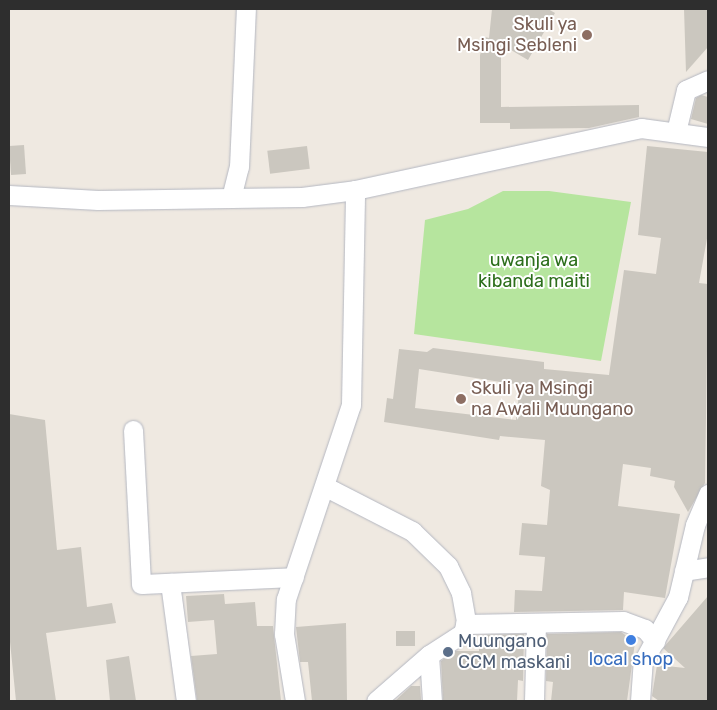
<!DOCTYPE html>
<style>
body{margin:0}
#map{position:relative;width:717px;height:710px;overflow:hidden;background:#efe9e1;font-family:Rubik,sans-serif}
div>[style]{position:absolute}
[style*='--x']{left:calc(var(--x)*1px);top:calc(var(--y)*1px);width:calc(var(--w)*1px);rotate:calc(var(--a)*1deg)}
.green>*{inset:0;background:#b6e59e}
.building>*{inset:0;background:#cbc7bf;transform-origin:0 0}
.roads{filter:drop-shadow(0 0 1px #b4b7c1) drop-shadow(0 0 1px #b4b7c1)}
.minor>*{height:19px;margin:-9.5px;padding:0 9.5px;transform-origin:9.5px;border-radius:9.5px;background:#fff}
.dots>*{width:14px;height:14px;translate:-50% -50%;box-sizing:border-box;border:2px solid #fff;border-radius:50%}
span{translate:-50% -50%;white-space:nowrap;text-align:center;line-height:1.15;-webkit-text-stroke:4px #fff;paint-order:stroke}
.education-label{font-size:18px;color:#785e54}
.right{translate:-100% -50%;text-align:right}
.left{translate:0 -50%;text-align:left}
.park-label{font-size:18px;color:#2c6e1b}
.service-label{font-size:18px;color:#4e5e75}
.shop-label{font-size:18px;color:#366cbe}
.frame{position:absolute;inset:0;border:10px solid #2e2e2e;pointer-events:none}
</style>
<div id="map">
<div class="green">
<div style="clip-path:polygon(503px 191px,549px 191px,631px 202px,601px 361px,414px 334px,425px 220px,468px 209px)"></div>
</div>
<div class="building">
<div style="clip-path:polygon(492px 9px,548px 9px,555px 13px,528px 60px,501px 44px,501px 107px,639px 105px,639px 117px,589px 128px,510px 129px,510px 123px,480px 123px,480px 55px,485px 37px,489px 38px)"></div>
<div style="clip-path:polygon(684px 9px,708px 9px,708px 47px,686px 72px)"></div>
<div style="clip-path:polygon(701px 95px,708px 97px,708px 124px,691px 119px,696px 98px)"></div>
<div style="left:24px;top:145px;width:29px;height:15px;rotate:86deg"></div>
<div style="left:307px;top:146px;width:23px;height:40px;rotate:83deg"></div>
<div style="clip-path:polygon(evenodd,647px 146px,708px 152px,708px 233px,699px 283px,708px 284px,705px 483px,688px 512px,674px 487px,675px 481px,650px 476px,651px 468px,623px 464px,618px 506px,680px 514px,665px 598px,624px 592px,623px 610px,514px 612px,515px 590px,542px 591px,545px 557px,519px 555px,522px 523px,547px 525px,550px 490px,541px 486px,545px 440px,500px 436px,499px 440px,384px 422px,387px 398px,393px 399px,399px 349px,427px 352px,433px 348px,544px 362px,544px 369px,609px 375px,624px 270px,656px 274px,661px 238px,638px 235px,647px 146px,419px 369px,520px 385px,516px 420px,415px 408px,419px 369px)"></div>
<div style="clip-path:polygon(9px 414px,45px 420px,57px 550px,81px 547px,87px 607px,112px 603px,116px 623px,46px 633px,56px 701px,16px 701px,9px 632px)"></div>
<div style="clip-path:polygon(224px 594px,225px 604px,255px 602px,257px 626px,273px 626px,281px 701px,197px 701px,191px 656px,217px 654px,214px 620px,188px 622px,186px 596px)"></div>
<div style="clip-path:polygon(708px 596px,708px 701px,659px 701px,652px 696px,657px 665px,685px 668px,663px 648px)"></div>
<div style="clip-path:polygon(346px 623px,347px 701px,312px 701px,308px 662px,300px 662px,296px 627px)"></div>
<div style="left:396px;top:631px;width:19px;height:15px"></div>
<div style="clip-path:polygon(621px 632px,635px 642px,627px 701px,551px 701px,553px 682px,546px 681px,547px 634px)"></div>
<div style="clip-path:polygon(524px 634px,523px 681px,518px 680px,517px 701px,443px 701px,441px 661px,455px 651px,479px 651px,479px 635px)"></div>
<div style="clip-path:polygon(129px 656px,136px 701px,110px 701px,106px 660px)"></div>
<div style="clip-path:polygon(411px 686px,420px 686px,421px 701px,395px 701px)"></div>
</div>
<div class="roads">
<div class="minor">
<div style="--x:676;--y:132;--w:43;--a:-76.6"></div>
<div style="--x:686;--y:90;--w:24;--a:-24"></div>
<div style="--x:9;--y:195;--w:89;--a:3.2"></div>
<div style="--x:98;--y:200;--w:133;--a:-0.9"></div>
<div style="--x:231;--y:198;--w:32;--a:-76"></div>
<div style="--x:239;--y:167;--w:158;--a:-87.5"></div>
<div style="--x:231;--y:198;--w:71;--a:-0.8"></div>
<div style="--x:302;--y:197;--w:53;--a:-7.5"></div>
<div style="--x:355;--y:190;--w:293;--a:-12.2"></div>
<div style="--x:641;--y:128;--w:68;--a:7.7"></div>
<div style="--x:133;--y:430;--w:154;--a:87"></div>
<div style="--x:141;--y:584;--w:153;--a:-2.6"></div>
<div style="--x:326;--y:487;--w:97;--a:27.1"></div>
<div style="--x:412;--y:531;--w:50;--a:44.2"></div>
<div style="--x:448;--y:566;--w:30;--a:64"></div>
<div style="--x:461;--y:593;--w:28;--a:80"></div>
<div style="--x:466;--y:621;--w:12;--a:104"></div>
<div style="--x:463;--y:633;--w:40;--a:147.1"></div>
<div style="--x:429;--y:655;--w:70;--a:139"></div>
<div style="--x:684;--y:571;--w:24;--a:-9"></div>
<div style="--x:170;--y:583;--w:119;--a:82.3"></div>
<div style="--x:465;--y:624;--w:158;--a:-1.1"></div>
<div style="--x:623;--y:621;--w:23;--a:20"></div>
<div style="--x:645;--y:629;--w:16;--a:50"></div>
<div style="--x:429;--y:655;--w:46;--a:86.3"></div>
<div style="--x:295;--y:701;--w:68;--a:-99.3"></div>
<div style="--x:284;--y:634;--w:35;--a:-87"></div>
<div style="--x:286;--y:599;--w:205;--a:-71.5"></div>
<div style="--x:351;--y:405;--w:215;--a:-88.9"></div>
<div style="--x:534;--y:701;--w:78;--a:-88.5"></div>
<div style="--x:640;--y:701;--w:39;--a:-86"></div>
<div style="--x:643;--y:662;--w:74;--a:-61.7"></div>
<div style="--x:678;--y:597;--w:74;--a:-76.7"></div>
<div style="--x:695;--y:525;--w:34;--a:-67"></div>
</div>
</div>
<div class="dots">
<div style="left:587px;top:35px;background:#8d6e63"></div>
<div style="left:461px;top:399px;background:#8d6e63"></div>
<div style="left:631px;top:640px;background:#3f7fe0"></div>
<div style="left:448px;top:652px;background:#5c6f8a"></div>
</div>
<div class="education-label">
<span class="right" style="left:577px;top:35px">Skuli ya<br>Msingi Sebleni</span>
<span class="left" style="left:471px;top:399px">Skuli ya Msingi<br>na Awali Muungano</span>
</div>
<div class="park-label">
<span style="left:534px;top:271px">uwanja wa<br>kibanda maiti</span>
</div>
<div class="service-label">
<span class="left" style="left:458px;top:652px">Muungano<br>CCM maskani</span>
</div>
<div class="shop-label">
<span style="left:631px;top:659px">local shop</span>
</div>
<div class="frame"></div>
</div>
